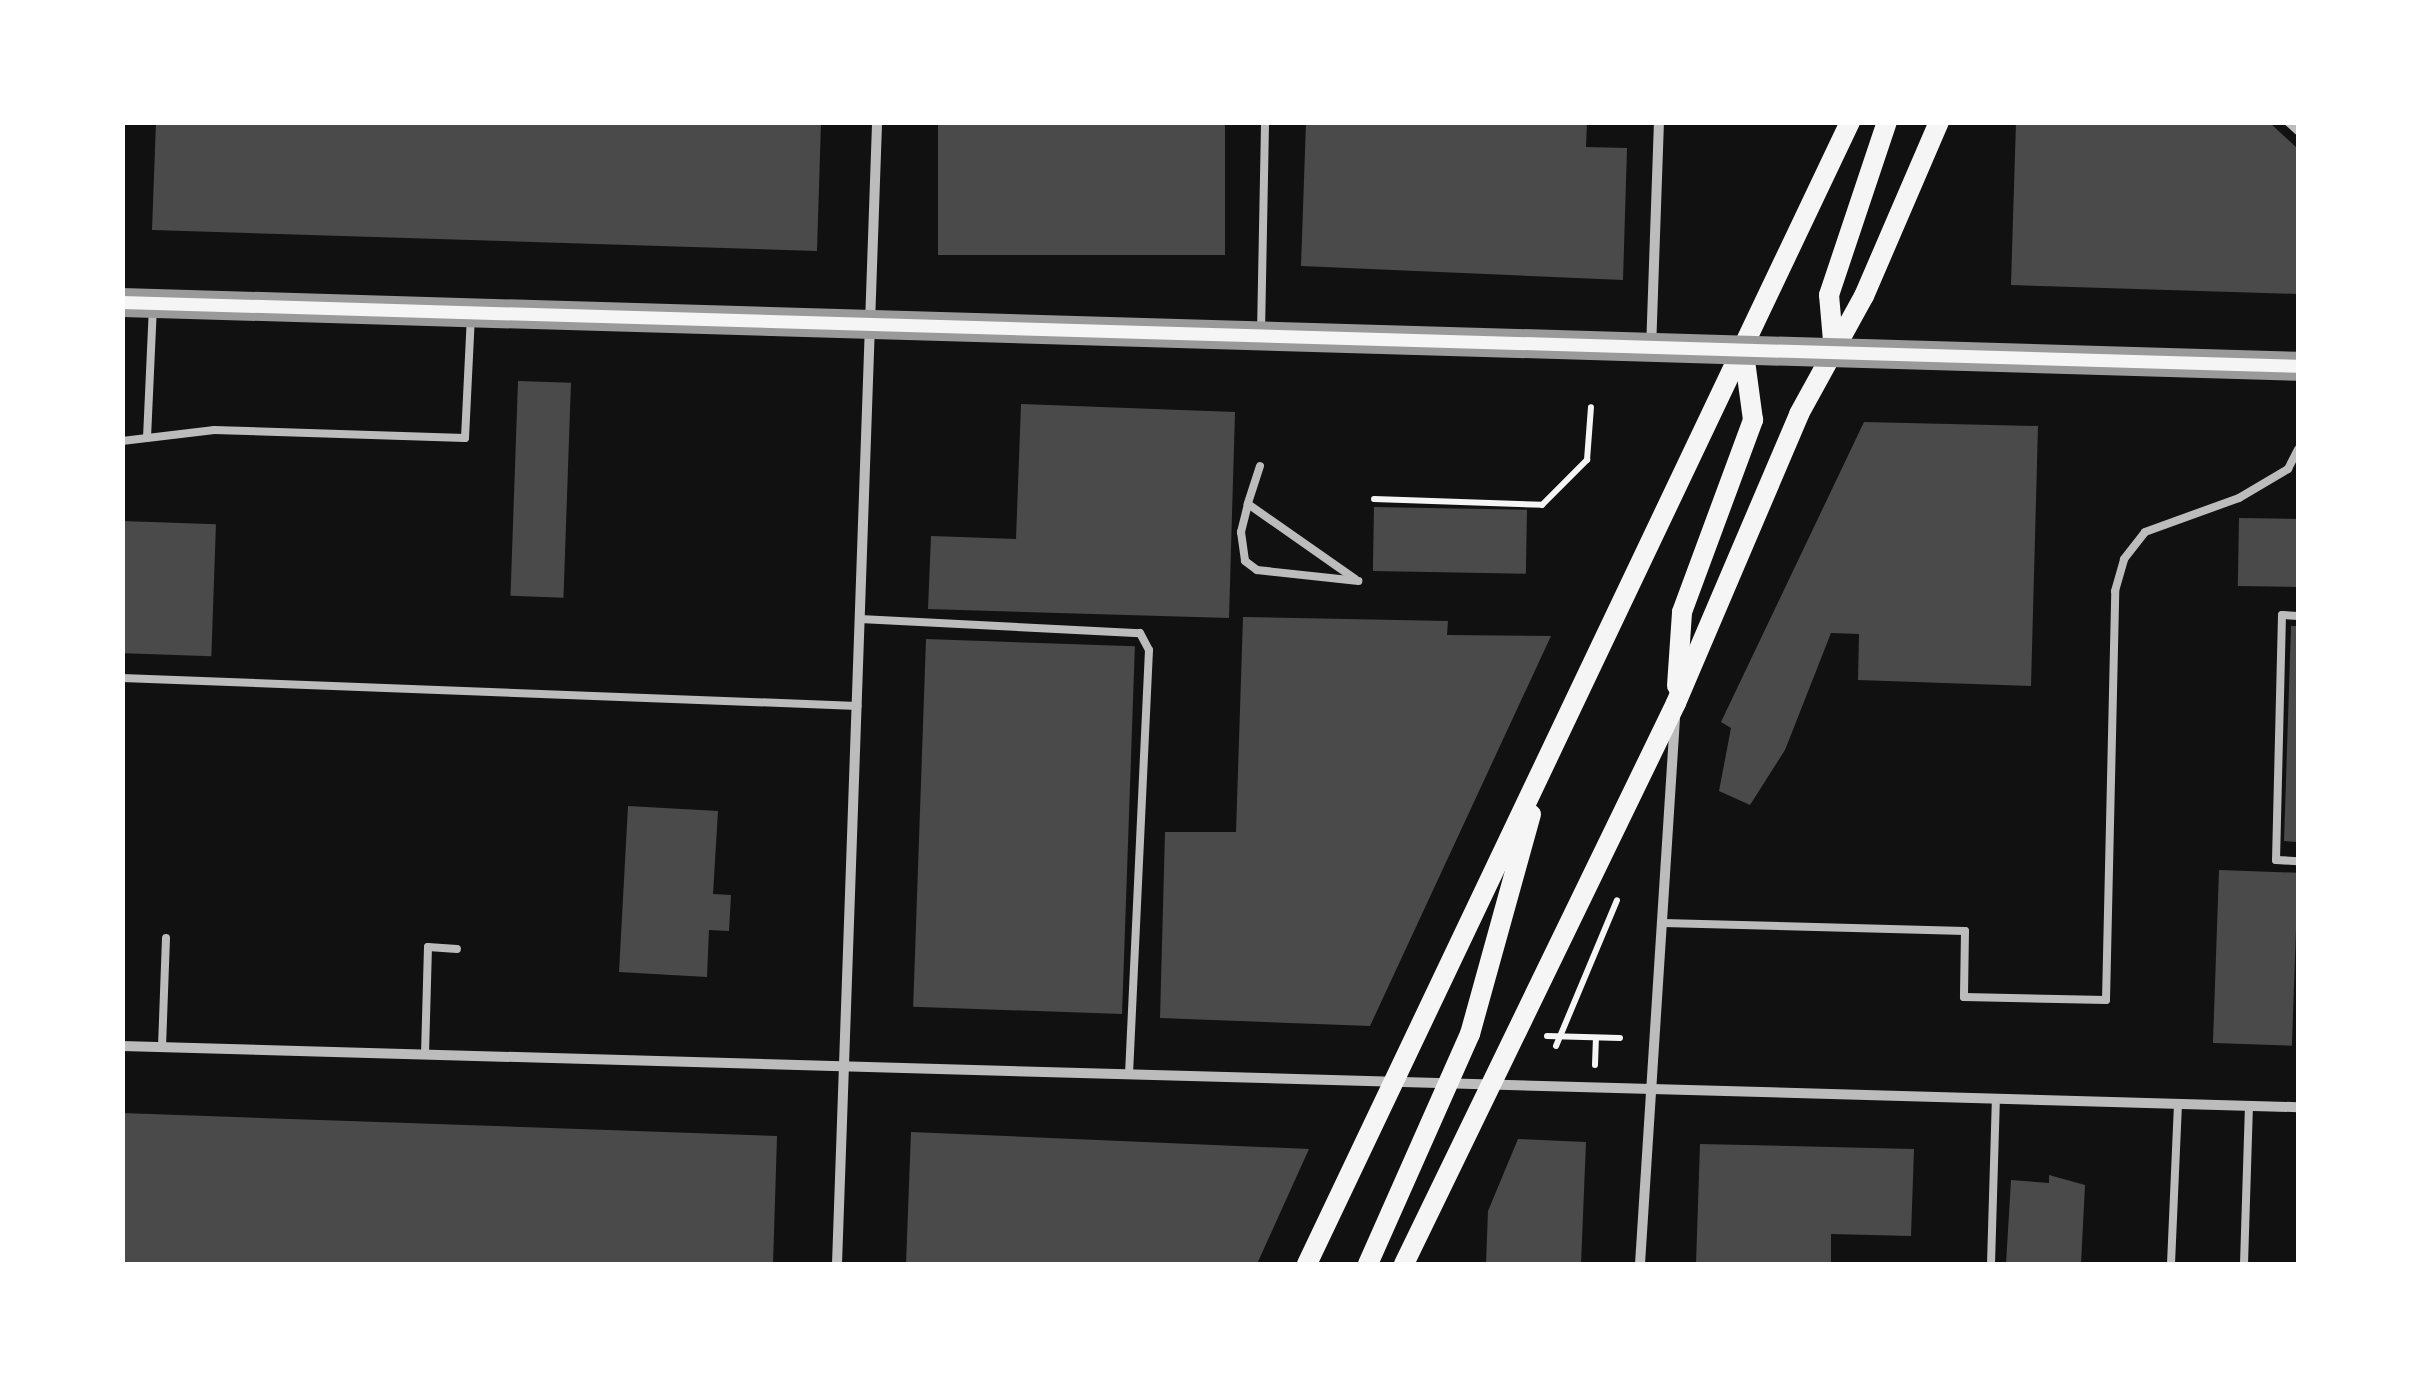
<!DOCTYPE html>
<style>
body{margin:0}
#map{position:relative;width:2421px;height:1387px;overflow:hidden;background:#111;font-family:Karla,sans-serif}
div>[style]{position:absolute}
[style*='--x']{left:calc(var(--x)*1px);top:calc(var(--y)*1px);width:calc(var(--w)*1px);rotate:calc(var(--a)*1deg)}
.building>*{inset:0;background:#4a4a4a;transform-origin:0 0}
.path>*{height:6px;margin:-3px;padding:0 3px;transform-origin:3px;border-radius:3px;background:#f5f5f5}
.service>*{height:8px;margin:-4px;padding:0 4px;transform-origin:4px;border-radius:4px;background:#bcbcbc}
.minor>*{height:10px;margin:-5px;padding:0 5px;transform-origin:5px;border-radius:5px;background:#bcbcbc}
.secondary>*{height:20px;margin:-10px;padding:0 10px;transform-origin:10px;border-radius:10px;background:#f5f5f5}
.rail>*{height:8px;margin:-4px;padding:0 4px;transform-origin:4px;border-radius:4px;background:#9a9a9a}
span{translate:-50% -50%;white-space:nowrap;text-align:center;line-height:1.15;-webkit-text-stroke:10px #fff;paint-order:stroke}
.frame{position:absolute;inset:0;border:125px solid #fff;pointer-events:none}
</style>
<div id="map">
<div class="building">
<div style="clip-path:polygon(156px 122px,821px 122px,817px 251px,152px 230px)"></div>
<div style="left:938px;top:122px;width:287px;height:133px"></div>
<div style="clip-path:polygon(1306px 122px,1587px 122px,1586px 147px,1627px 148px,1623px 280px,1301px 266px)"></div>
<div style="clip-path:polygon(2016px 122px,2269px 122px,2298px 149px,2298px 294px,2011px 285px)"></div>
<div style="left:518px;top:381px;width:53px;height:215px;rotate:2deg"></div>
<div style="clip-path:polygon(1021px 404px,1235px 412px,1229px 618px,928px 609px,931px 536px,1016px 539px)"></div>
<div style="clip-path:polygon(1864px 422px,2038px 426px,2031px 686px,1858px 680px,1859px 634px,1831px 633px,1785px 750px,1750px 805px,1719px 791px,1731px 728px,1721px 722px)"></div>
<div style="left:1374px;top:507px;width:153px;height:64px;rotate:1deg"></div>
<div style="left:2239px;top:518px;width:59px;height:68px;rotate:1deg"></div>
<div style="left:122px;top:521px;width:94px;height:132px;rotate:2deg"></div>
<div style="clip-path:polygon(1243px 617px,1448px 621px,1447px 635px,1551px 636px,1370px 1026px,1160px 1018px,1165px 832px,1236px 832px)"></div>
<div style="clip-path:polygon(2291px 626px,2298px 626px,2298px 842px,2284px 841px)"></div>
<div style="left:926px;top:639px;width:209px;height:368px;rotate:2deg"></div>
<div style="clip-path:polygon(628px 806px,718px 811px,713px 894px,731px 895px,729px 931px,709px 930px,707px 977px,619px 972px)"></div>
<div style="left:2219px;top:870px;width:79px;height:173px;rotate:2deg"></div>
<div style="clip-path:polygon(122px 1113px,777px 1136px,773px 1264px,122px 1264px)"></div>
<div style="clip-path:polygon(911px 1132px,1309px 1149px,1257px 1264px,906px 1264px)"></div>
<div style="clip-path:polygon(1518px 1139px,1586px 1142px,1581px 1264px,1486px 1264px,1488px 1211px)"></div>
<div style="clip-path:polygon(1700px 1144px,1914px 1149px,1911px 1236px,1831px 1234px,1831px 1262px,1696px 1264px)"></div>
<div style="clip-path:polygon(2049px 1175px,2085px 1185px,2081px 1264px,2006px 1264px,2011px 1180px,2049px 1183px)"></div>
</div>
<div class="path">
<div style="--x:1374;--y:499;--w:168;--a:2"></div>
<div style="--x:1542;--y:505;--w:64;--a:-45"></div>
<div style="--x:1587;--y:460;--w:53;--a:-85.7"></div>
<div style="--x:1547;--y:1036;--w:73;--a:1.6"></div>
<div style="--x:1556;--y:1046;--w:158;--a:-67.3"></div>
<div style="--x:1595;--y:1065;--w:27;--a:-88"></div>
</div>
<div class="service">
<div style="--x:2288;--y:122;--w:13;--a:42"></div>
<div style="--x:1261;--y:333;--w:211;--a:-88.9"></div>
<div style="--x:147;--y:438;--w:131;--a:-87.4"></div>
<div style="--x:122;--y:441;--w:93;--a:-6.8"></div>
<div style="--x:214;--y:430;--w:251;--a:1.8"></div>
<div style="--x:465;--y:438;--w:121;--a:-87.2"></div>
<div style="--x:1260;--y:466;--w:40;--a:108"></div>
<div style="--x:1248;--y:504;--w:131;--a:35"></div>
<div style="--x:1248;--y:504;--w:29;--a:104"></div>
<div style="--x:1241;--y:532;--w:29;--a:82"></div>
<div style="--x:1245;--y:561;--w:15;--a:37"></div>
<div style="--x:1257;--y:570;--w:102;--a:6.2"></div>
<div style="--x:2298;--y:616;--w:16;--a:-176"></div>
<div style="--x:2282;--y:615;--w:245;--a:91.4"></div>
<div style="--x:2276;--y:860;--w:22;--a:3"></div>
<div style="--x:860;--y:619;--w:280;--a:2.9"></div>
<div style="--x:1140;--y:633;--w:19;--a:62"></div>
<div style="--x:1149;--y:650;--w:423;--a:92.7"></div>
<div style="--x:122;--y:678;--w:736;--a:2.18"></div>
<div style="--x:1663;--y:923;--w:302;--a:1.5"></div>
<div style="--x:1965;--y:931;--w:66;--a:90.9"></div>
<div style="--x:1964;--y:997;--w:142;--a:1.2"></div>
<div style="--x:2106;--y:1000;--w:409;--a:-88.7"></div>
<div style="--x:2115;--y:591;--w:33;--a:-74"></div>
<div style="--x:2124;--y:559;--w:34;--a:-52"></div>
<div style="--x:2145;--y:532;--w:100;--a:-19.9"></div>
<div style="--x:2239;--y:498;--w:57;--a:-30.6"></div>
<div style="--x:2288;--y:469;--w:22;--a:-63"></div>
<div style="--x:162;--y:1047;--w:109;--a:-87.9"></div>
<div style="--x:425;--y:1054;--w:107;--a:-88.4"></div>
<div style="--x:428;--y:947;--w:29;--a:4"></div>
<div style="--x:1991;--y:1264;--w:166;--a:-88.3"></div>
<div style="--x:2171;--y:1264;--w:161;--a:-87.5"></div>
<div style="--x:2244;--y:1264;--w:158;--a:-88.2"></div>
</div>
<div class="minor">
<div style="--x:1651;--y:350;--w:228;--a:-88"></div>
<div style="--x:122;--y:1046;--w:2177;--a:1.61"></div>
<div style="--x:837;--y:1264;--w:1143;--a:-87.99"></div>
<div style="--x:1640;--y:1264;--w:546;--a:-86.33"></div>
</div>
<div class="secondary">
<div style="--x:122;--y:302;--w:2177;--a:1.71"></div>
<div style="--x:1834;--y:352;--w:57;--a:-95"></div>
<div style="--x:1829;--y:295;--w:182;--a:-71.5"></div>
<div style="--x:1677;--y:686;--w:74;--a:-86.1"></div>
<div style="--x:1682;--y:612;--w:205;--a:-69.7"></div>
<div style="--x:1753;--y:420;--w:68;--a:-97.7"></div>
<div style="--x:1307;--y:1264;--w:1265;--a:-64.57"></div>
<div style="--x:1368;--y:1264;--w:252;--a:-66.1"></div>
<div style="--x:1470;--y:1034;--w:228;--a:-74.5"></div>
<div style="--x:1404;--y:1264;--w:623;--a:-64.13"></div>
<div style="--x:1676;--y:703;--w:314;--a:-66.9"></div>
<div style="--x:1799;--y:414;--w:135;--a:-61.2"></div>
<div style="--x:1864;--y:296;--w:189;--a:-66.7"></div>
</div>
<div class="rail">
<div style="--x:122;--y:292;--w:2177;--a:1.68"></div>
<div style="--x:122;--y:313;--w:2177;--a:1.68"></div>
</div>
<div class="frame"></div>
</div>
